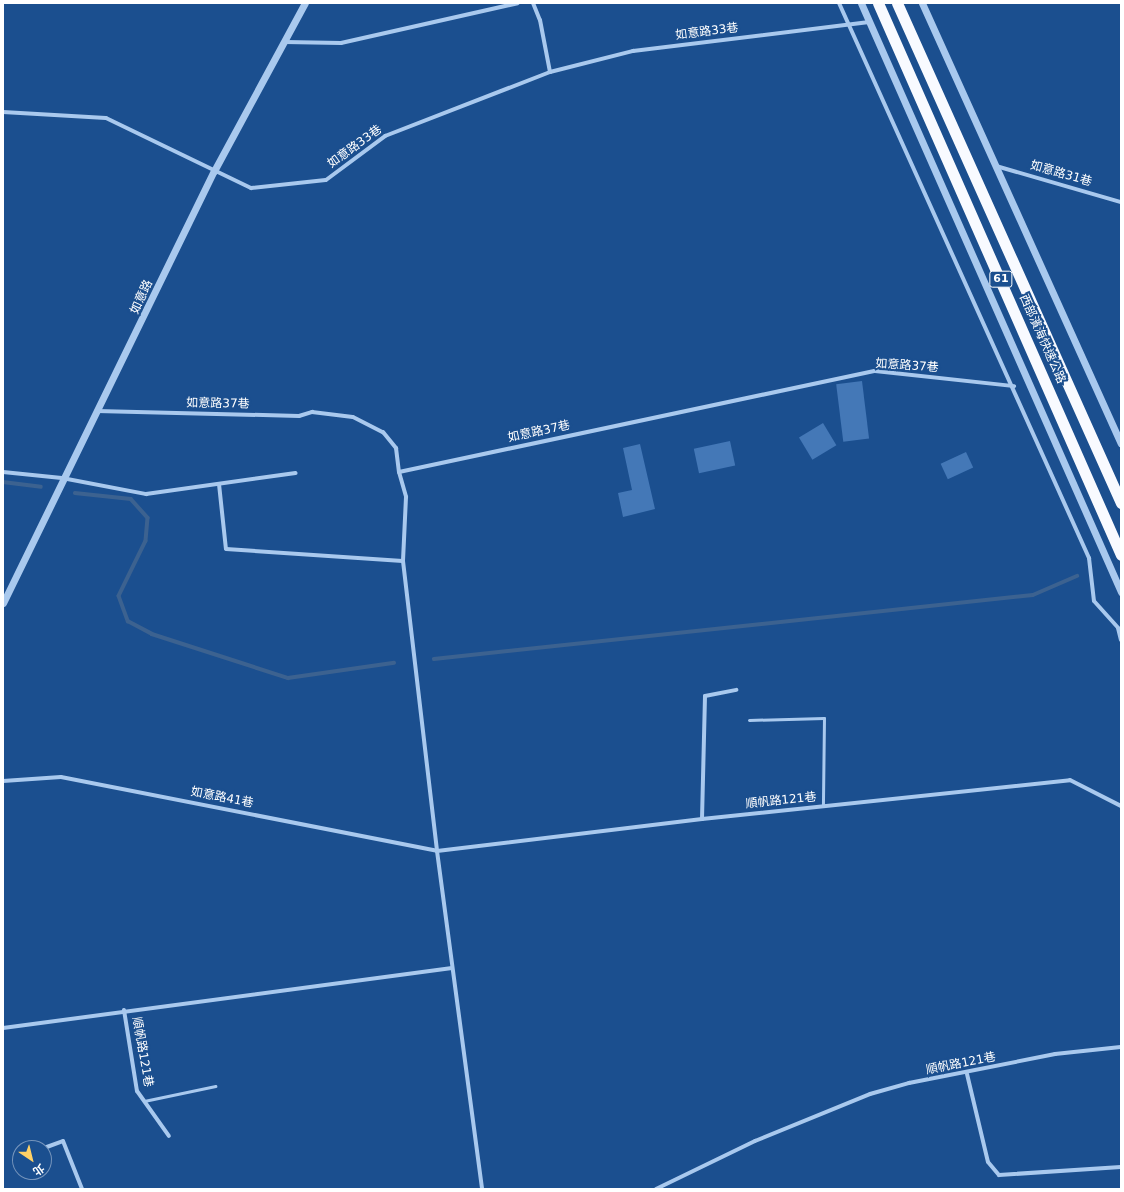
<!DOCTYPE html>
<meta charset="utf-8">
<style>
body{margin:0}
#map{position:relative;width:1124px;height:1192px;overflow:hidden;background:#1b4f8f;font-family:"DejaVu Sans","Noto Sans TC",sans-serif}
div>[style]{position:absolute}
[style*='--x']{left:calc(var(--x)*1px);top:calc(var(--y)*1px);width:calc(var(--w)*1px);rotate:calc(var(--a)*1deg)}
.stream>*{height:3.5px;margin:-1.75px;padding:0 1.75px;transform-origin:1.75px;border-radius:1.75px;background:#3c6290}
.building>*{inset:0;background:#4478b7;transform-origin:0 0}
.service>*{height:3px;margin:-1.5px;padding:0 1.5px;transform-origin:1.5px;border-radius:1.5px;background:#a9c9ee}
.minor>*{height:4px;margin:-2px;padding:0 2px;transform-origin:2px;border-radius:2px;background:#a9c9ee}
.tertiary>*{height:7px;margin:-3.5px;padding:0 3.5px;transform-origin:3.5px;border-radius:3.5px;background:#a9c9ee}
.trunk>*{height:11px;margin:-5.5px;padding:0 5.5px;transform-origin:5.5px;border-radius:5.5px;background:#f8faff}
span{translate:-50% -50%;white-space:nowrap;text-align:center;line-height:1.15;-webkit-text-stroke:4px #1b4f8f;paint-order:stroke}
.shield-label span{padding:1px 3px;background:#1b4f8f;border:1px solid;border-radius:3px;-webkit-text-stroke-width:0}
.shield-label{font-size:11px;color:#fff;font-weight:700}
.street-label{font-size:12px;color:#fff}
.frame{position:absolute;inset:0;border:4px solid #fff;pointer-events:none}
.north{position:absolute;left:12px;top:1140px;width:40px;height:40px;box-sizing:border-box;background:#1b4f8f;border:1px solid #7695bc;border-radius:50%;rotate:145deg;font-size:11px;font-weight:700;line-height:16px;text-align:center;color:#fff}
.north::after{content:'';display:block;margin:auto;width:14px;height:18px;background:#ffd166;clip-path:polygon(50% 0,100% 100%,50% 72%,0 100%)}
</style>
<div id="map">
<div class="stream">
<div style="--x:3;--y:482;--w:38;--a:7"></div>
<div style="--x:75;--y:493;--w:56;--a:6.1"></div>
<div style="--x:131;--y:499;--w:25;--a:48"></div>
<div style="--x:148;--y:518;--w:23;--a:95"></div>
<div style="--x:146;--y:541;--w:61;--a:116.1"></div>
<div style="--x:119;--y:596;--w:27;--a:70"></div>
<div style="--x:128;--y:621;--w:27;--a:28"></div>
<div style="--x:152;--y:634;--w:143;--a:17.9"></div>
<div style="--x:288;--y:678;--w:107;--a:-8.1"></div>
<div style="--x:434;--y:659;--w:602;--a:-6.1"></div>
<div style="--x:1033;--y:595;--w:48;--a:-23.4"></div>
</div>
<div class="building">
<div style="left:862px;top:381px;width:58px;height:26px;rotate:83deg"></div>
<div style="left:823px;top:423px;width:26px;height:28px;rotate:59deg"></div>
<div style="left:730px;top:441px;width:25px;height:37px;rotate:78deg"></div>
<div style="clip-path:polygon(640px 444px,655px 509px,623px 517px,618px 493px,632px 490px,623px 448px)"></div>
<div style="left:966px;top:452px;width:17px;height:28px;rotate:65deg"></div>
</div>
<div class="service">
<div style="--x:749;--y:720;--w:75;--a:-1.5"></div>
<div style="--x:824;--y:718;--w:88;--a:90.7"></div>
<div style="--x:144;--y:1101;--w:73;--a:-11.9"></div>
</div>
<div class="minor">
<div style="--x:533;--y:3;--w:18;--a:68"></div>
<div style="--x:540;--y:20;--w:53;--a:79.1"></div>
<div style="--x:839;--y:3;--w:609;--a:65.75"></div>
<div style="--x:1089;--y:558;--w:43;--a:83.4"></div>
<div style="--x:1094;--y:601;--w:36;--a:48"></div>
<div style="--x:1118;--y:628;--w:12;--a:76"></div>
<div style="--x:285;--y:42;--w:56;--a:1"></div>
<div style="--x:341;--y:43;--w:181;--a:-12.7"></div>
<div style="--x:3;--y:112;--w:103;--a:3.3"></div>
<div style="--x:106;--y:118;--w:161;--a:25.8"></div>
<div style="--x:251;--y:188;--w:75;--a:-6.1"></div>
<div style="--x:326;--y:180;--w:74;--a:-36.7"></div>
<div style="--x:385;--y:136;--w:177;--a:-21.2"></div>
<div style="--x:550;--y:72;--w:86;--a:-14.2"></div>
<div style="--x:633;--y:51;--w:238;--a:-7"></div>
<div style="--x:996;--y:166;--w:130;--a:16.1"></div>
<div style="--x:97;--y:411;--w:202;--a:1.4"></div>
<div style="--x:299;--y:416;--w:14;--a:-17"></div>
<div style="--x:312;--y:412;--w:41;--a:7"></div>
<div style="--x:353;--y:417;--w:34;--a:27"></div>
<div style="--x:383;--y:432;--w:21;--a:51"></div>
<div style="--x:396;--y:448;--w:24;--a:83"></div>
<div style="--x:399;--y:472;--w:487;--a:-12"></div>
<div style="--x:875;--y:371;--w:140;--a:6.2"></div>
<div style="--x:3;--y:472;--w:59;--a:5.8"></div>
<div style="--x:62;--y:478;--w:86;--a:10.8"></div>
<div style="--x:146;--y:494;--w:151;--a:-8"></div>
<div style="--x:399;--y:472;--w:26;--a:74"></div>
<div style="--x:406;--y:497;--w:64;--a:92.7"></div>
<div style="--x:403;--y:561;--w:292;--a:83.3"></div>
<div style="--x:437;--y:851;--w:341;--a:82.4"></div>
<div style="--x:219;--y:484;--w:65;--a:83.9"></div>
<div style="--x:226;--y:549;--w:177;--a:3.9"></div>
<div style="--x:3;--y:781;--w:58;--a:-3.9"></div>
<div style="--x:61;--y:777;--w:383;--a:11.1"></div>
<div style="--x:437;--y:851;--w:267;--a:-6.9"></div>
<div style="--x:702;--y:819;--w:370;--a:-6"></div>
<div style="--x:1070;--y:780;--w:57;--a:27"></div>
<div style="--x:702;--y:819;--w:123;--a:-88.6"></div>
<div style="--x:705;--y:696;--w:32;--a:-11"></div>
<div style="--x:124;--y:1010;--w:82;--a:80.9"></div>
<div style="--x:137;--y:1091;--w:55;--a:54.6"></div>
<div style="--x:3;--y:1028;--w:453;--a:-7.6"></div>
<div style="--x:967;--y:1074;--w:90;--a:76.6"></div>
<div style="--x:988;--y:1162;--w:17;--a:50"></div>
<div style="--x:999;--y:1175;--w:122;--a:-3.8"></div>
<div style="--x:44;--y:1148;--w:20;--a:-20"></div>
<div style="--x:63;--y:1141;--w:52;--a:68.4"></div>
<div style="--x:656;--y:1189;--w:110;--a:-25.9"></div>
<div style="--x:755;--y:1141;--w:124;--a:-22.2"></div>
<div style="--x:870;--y:1094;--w:41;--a:-15.8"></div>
<div style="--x:909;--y:1083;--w:149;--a:-11.2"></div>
<div style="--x:1055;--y:1054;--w:66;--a:-6.1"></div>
</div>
<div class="tertiary">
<div style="--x:861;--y:3;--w:644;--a:66.18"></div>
<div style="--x:922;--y:3;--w:483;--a:65.7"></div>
<div style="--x:3;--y:603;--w:481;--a:-64"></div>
<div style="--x:214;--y:171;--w:191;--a:-61.6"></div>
</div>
<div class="trunk">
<div style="--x:878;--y:3;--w:603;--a:66.24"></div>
<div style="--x:897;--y:3;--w:548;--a:65.87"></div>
</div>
<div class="shield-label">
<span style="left:1001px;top:279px">61</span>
</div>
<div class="street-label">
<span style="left:707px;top:32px;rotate:-7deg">如意路33巷</span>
<span style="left:355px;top:147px;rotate:-36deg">如意路33巷</span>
<span style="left:1061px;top:174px;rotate:16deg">如意路31巷</span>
<span style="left:142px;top:297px;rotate:-65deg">如意路</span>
<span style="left:1042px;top:339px;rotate:66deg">西部濱海快速公路</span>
<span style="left:907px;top:366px;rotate:4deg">如意路37巷</span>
<span style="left:218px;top:404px;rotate:1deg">如意路37巷</span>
<span style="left:539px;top:432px;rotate:-12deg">如意路37巷</span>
<span style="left:222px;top:798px;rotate:11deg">如意路41巷</span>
<span style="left:781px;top:801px;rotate:-6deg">順帆路121巷</span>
<span style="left:142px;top:1052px;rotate:80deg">順帆路121巷</span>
<span style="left:961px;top:1064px;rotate:-11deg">順帆路121巷</span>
</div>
<div class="frame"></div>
<div class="north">北</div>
</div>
